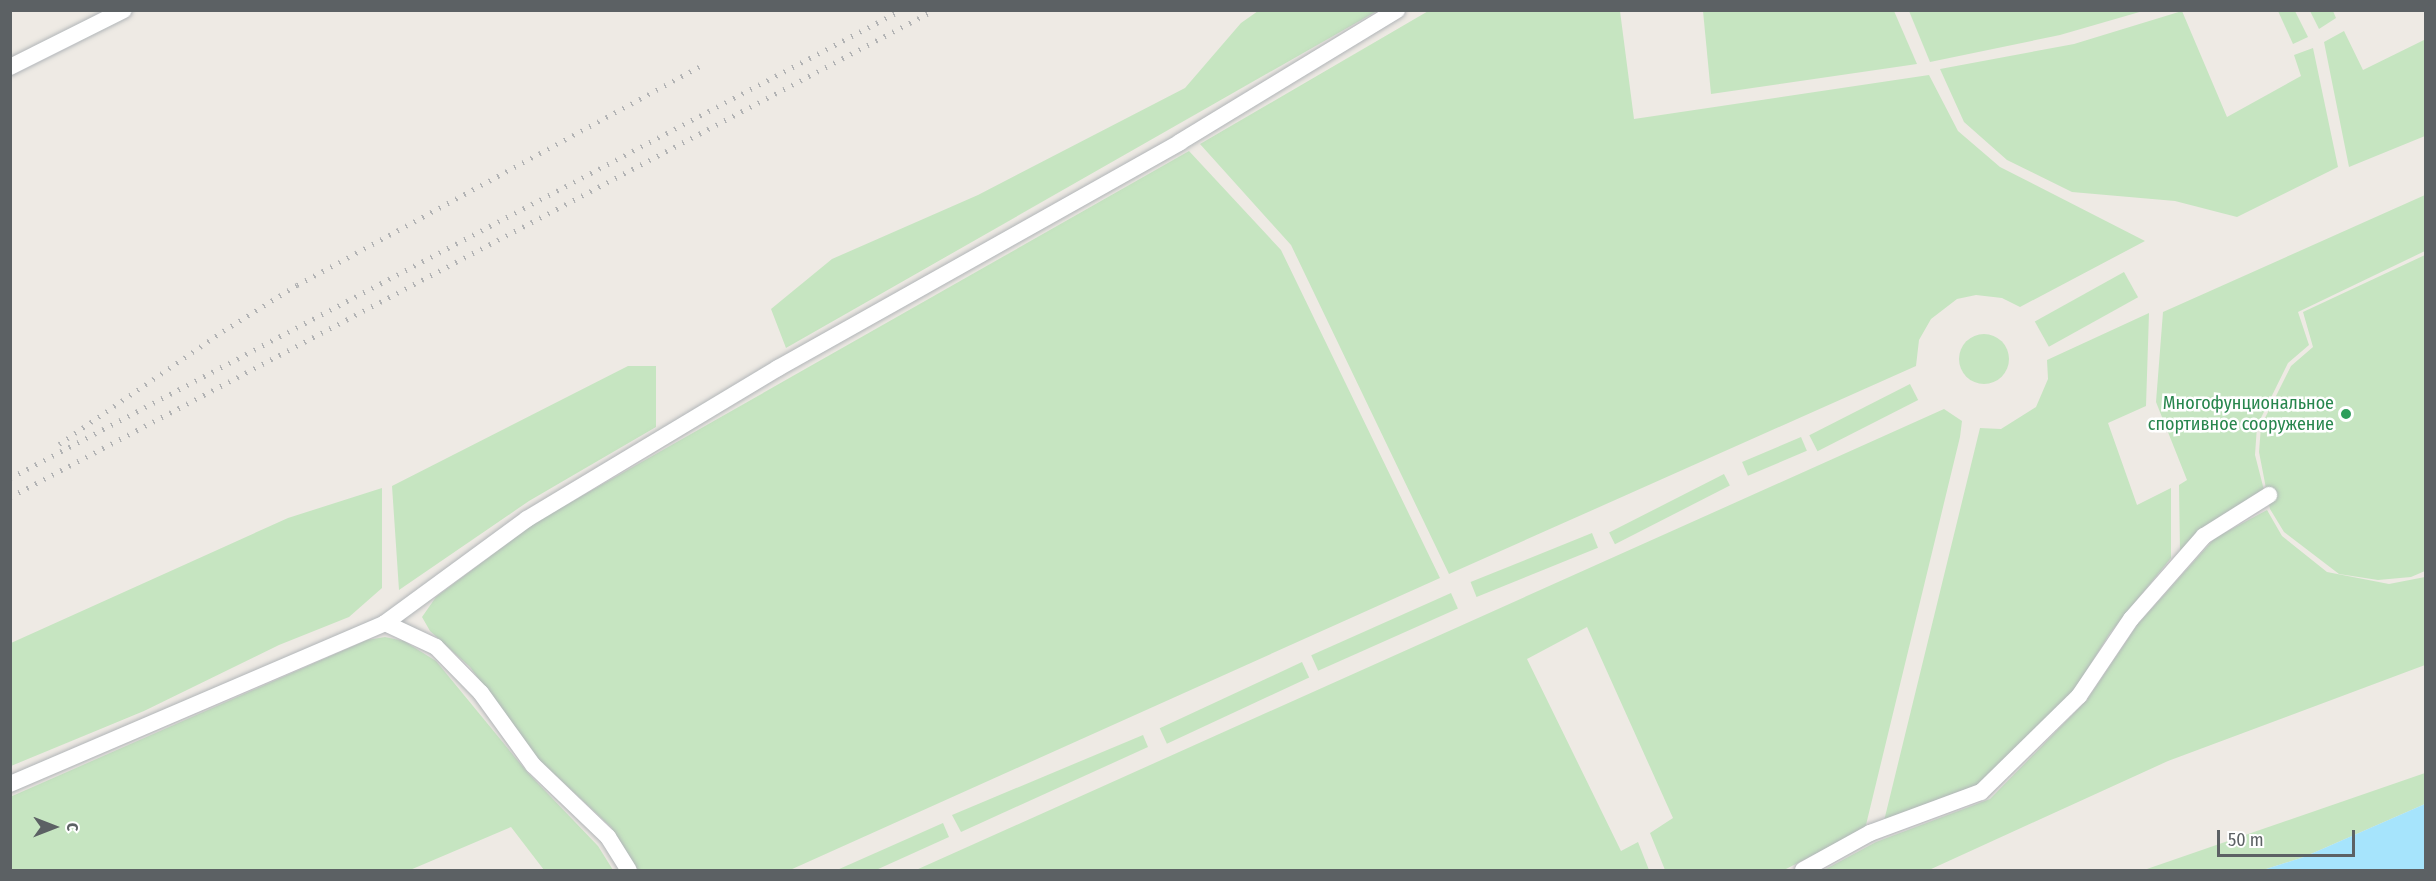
<!DOCTYPE html>
<meta charset="utf-8">
<style>
body{margin:0}
#map{position:relative;width:2436px;height:881px;overflow:hidden;background:#eeeae4;font-family:"Fira Sans Condensed",sans-serif}
div>[style]{position:absolute}
[style*='--x']{left:calc(var(--x)*1px);top:calc(var(--y)*1px);width:calc(var(--w)*1px);rotate:calc(var(--a)*1deg)}
.green>*{inset:0;background:#c6e5c1;transform-origin:0 0}
.round{border-radius:50%}
.water>*{inset:0;background:#a6e4fc}
.roads{filter:drop-shadow(0 0 2px #b1b5b8) drop-shadow(0 0 2px #b1b5b8)}
.street>*{height:16px;margin:-8px;padding:0 8px;transform-origin:8px;border-radius:8px;background:#fff}
.rail>*{height:4.5px;margin-top:-2.25px;transform-origin:0;background:repeating-linear-gradient(90deg,#b2b3b4 0 1.5px,transparent 0 9.5px)}
.dots>*{width:16px;height:16px;translate:-50% -50%;box-sizing:border-box;border:3px solid #fff;border-radius:50%}
span{translate:-50% -50%;white-space:nowrap;text-align:center;line-height:1.15;-webkit-text-stroke:5px #fff;paint-order:stroke}
.leisure-label{font-size:18px;color:#27864d}
.right{translate:-100% -50%;text-align:right}
.frame{position:absolute;inset:0;border:12px solid #5c6164;pointer-events:none}
.north{position:absolute;left:24px;top:797px;width:60px;height:60px;-webkit-text-stroke:4px #fff;paint-order:stroke;rotate:90deg;font-size:16px;font-weight:700;line-height:24px;text-align:center;color:#5c6164}
.north::after{content:'';display:block;margin:auto;width:21px;height:27px;background:#5c6164;clip-path:polygon(50% 0,100% 100%,50% 72%,0 100%)}
.scale{position:absolute;left:2217px;top:830px;width:138px;height:27px;box-sizing:border-box;border:3px solid #5c6164;border-top:0;padding-left:8px;font-size:18px;line-height:21px;white-space:nowrap;color:#5c6164;-webkit-text-stroke:4px #fff;paint-order:stroke}
</style>
<div id="map">
<div class="green">
<div style="clip-path:polygon(1430px 10px,1620px 11px,1634px 119px,1929px 75px,1958px 131px,2000px 167px,2145px 241px,2020px 307px,2002px 298px,1976px 295px,1957px 299px,1931px 319px,1919px 340px,1916px 366px,1449px 574px,1291px 245px,1200px 144px)"></div>
<div style="clip-path:polygon(1258px 11px,1377px 11px,786px 348px,771px 309px,832px 259px,978px 195px,1185px 88px,1241px 23px)"></div>
<div style="clip-path:polygon(1703px 11px,1894px 11px,1917px 64px,1711px 94px)"></div>
<div style="clip-path:polygon(1909px 11px,2143px 11px,2060px 35px,1930px 62px)"></div>
<div style="clip-path:polygon(2182px 11px,2227px 117px,2301px 76px,2294px 55px,2313px 48px,2338px 167px,2237px 217px,2175px 201px,2072px 192px,2007px 160px,1964px 122px,1940px 69px,2074px 44px)"></div>
<div style="clip-path:polygon(2278px 11px,2295px 11px,2308px 37px,2293px 44px)"></div>
<div style="clip-path:polygon(2310px 11px,2333px 11px,2336px 18px,2319px 29px)"></div>
<div style="clip-path:polygon(2344px 31px,2363px 70px,2426px 39px,2425px 136px,2349px 167px,2324px 42px)"></div>
<div style="clip-path:polygon(1189px 151px,1281px 250px,1440px 578px,790px 870px,638px 870px,611px 827px,533px 754px,470px 667px,430px 631px,422px 617px,436px 597px,536px 522px)"></div>
<div style="clip-path:polygon(2425px 195px,2425px 251px,2298px 312px,2309px 345px,2288px 363px,2257px 426px,2255px 455px,2264px 490px,2180px 551px,2179px 485px,2187px 480px,2156px 402px,2163px 312px)"></div>
<div style="clip-path:polygon(2425px 255px,2425px 571px,2411px 577px,2378px 580px,2339px 574px,2284px 532px,2270px 509px,2259px 452px,2261px 426px,2291px 366px,2313px 347px,2303px 312px)"></div>
<div style="left:2124px;top:272px;width:29px;height:102px;rotate:61deg"></div>
<div style="clip-path:polygon(2149px 313px,2146px 406px,2108px 423px,2137px 505px,2171px 488px,2171px 558px,2110px 633px,2073px 692px,1980px 784px,1884px 821px,1980px 428px,2001px 429px,2036px 407px,2048px 379px,2047px 360px)"></div>
<div class="round" style="left:1959px;top:334px;width:50px;height:50px"></div>
<div style="clip-path:polygon(628px 366px,656px 366px,656px 427px,529px 501px,399px 590px,392px 486px)"></div>
<div style="left:1910px;top:384px;width:18px;height:113px;rotate:63deg"></div>
<div style="clip-path:polygon(1944px 409px,1962px 421px,1960px 437px,1865px 829px,1784px 870px,1665px 870px,1650px 833px,1673px 818px,1587px 627px,1527px 659px,1621px 851px,1638px 842px,1649px 870px,916px 870px)"></div>
<div style="left:1801px;top:437px;width:15px;height:64px;rotate:67deg"></div>
<div style="left:1724px;top:474px;width:13px;height:129px;rotate:63deg"></div>
<div style="clip-path:polygon(382px 488px,382px 588px,349px 617px,279px 645px,144px 711px,11px 766px,11px 643px,288px 518px)"></div>
<div style="clip-path:polygon(2267px 510px,2282px 536px,2327px 572px,2389px 584px,2425px 577px,2425px 665px,2168px 761px,1929px 870px,1824px 870px,1876px 842px,1990px 799px,2087px 700px,2138px 624px,2215px 538px)"></div>
<div style="left:1592px;top:533px;width:16px;height:131px;rotate:68deg"></div>
<div style="left:1451px;top:593px;width:17px;height:153px;rotate:66deg"></div>
<div style="clip-path:polygon(385px 637px,404px 641px,436px 661px,528px 773px,598px 846px,613px 870px,544px 870px,511px 827px,410px 870px,11px 870px,10px 797px,367px 640px)"></div>
<div style="left:1302px;top:662px;width:17px;height:157px;rotate:65deg"></div>
<div style="clip-path:polygon(1143px 735px,1148px 747px,961px 832px,952px 815px)"></div>
<div style="clip-path:polygon(2425px 773px,2425px 804px,2304px 857px,2263px 870px,2144px 870px)"></div>
<div style="clip-path:polygon(943px 823px,949px 837px,876px 870px,837px 870px)"></div>
</div>
<div class="water">
<div style="clip-path:polygon(2425px 804px,2425px 870px,2263px 870px,2304px 857px)"></div>
</div>
<div class="roads">
<div class="street">
<div style="--x:10;--y:67;--w:127;--a:-26.6"></div>
<div style="--x:385;--y:623;--w:56;--a:25.2"></div>
<div style="--x:436;--y:647;--w:64;--a:45.6"></div>
<div style="--x:481;--y:693;--w:89;--a:54.2"></div>
<div style="--x:533;--y:765;--w:104;--a:43.8"></div>
<div style="--x:608;--y:837;--w:39;--a:58"></div>
<div style="--x:10;--y:784;--w:408;--a:-23.2"></div>
<div style="--x:385;--y:623;--w:176;--a:-36.2"></div>
<div style="--x:527;--y:519;--w:293;--a:-31"></div>
<div style="--x:778;--y:368;--w:461;--a:-29.3"></div>
<div style="--x:1180;--y:142;--w:254;--a:-31.3"></div>
<div style="--x:1803;--y:870;--w:77;--a:-28.9"></div>
<div style="--x:1870;--y:833;--w:118;--a:-20.3"></div>
<div style="--x:1981;--y:792;--w:137;--a:-44.4"></div>
<div style="--x:2079;--y:696;--w:93;--a:-56"></div>
<div style="--x:2131;--y:619;--w:111;--a:-48.7"></div>
<div style="--x:2204;--y:536;--w:77;--a:-32.2"></div>
</div>
</div>
<div class="rail">
<div style="--x:59;--y:444;--w:199;--a:-34.6"></div>
<div style="--x:223;--y:331;--w:87;--a:-31.9"></div>
<div style="--x:297;--y:285;--w:465;--a:-28.5"></div>
<div style="--x:10;--y:478;--w:1006;--a:-27.71"></div>
<div style="--x:10;--y:497;--w:1044;--a:-27.79"></div>
</div>
<div class="dots">
<div style="left:2346px;top:414px;background:#2e9e5b"></div>
</div>
<div class="leisure-label">
<span class="right" style="left:2334px;top:414px">Многофунциональное<br>спортивное сооружение</span>
</div>
<div class="frame"></div>
<div class="north">С</div>
<div class="scale">50 m</div>
</div>
